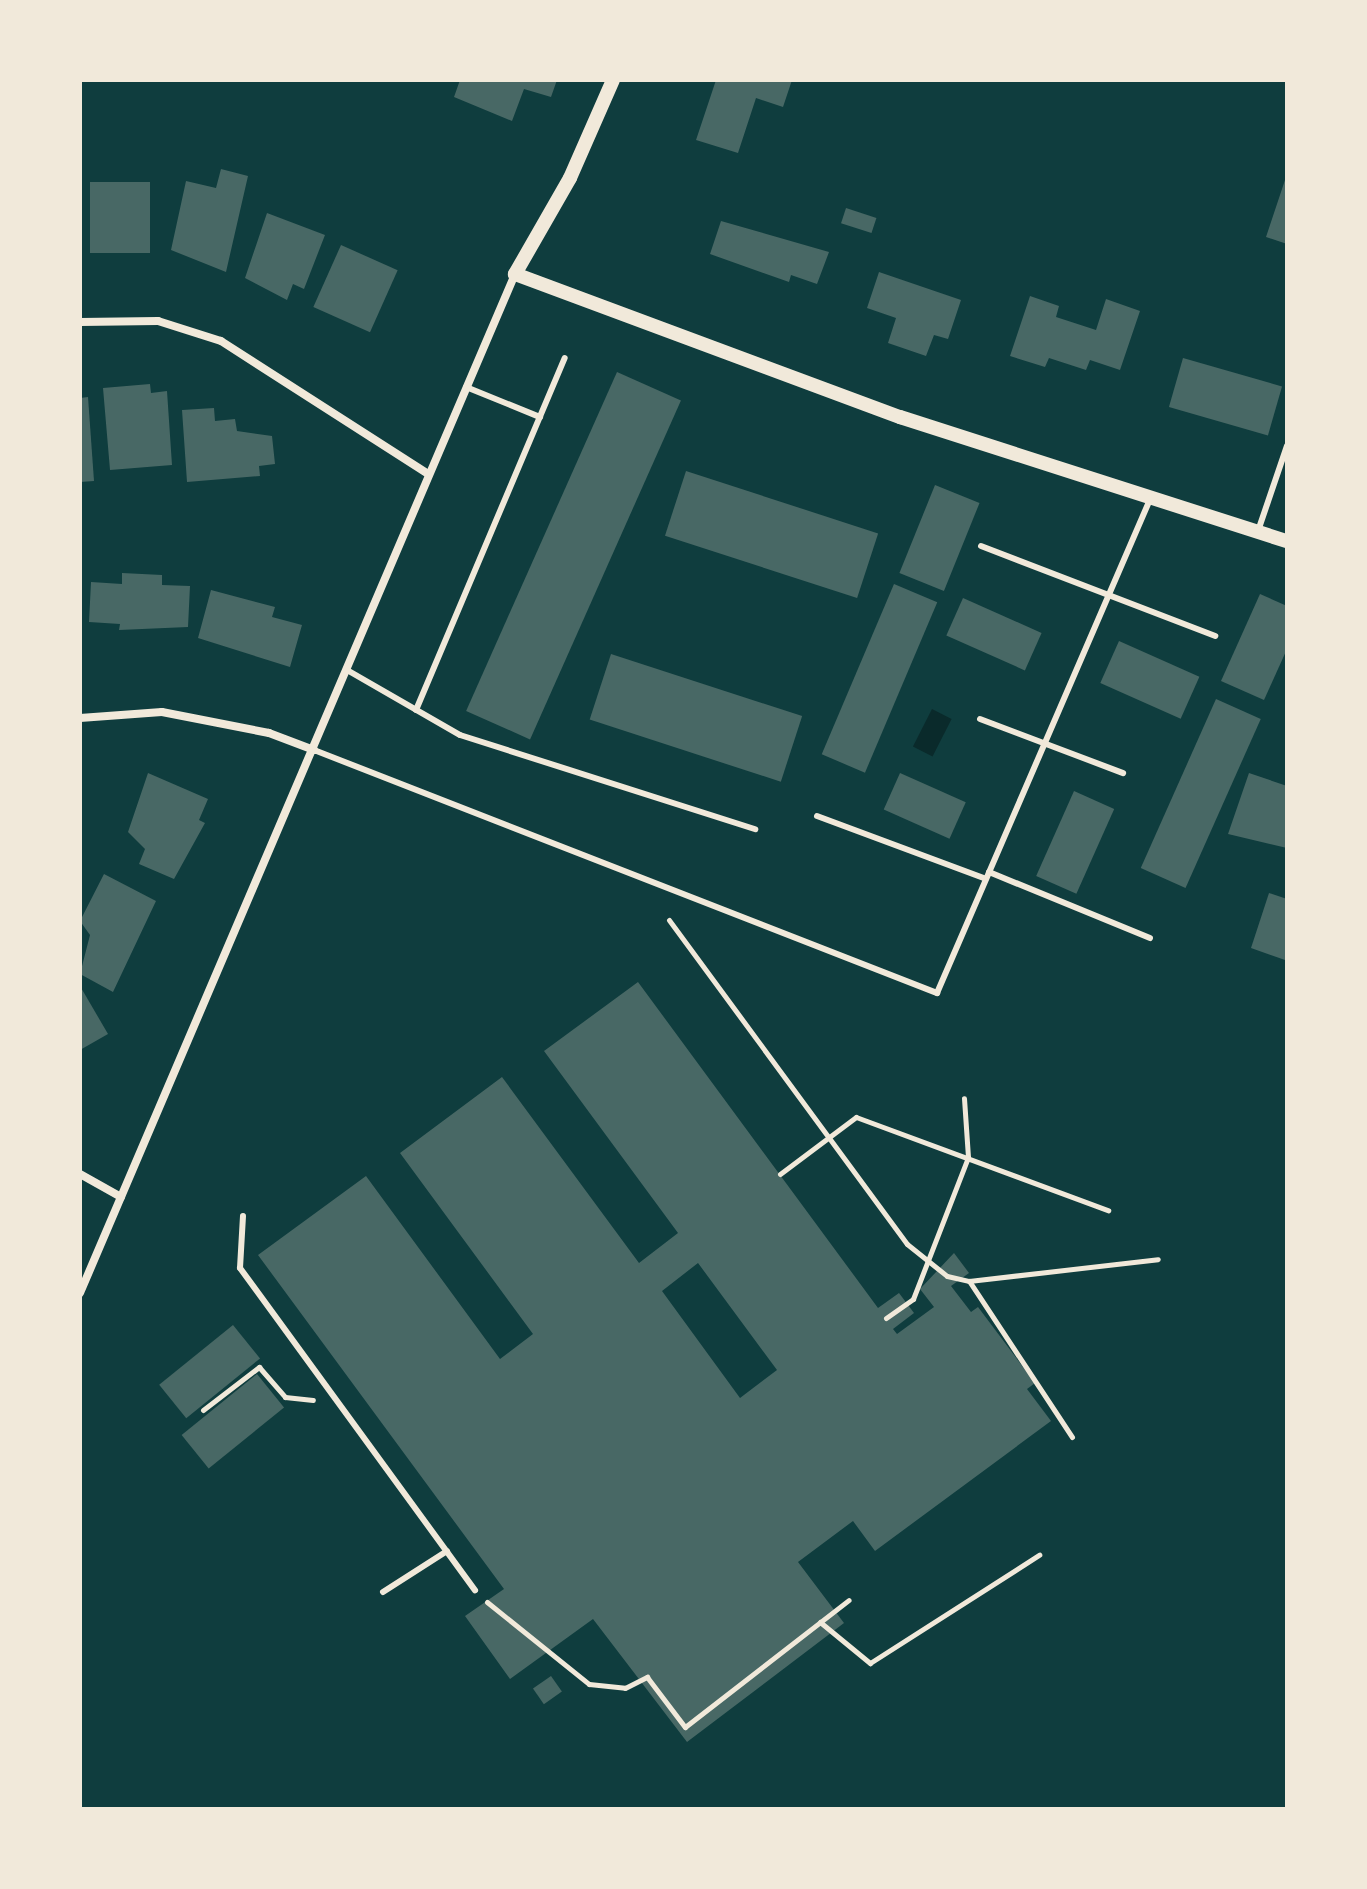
<!DOCTYPE html>
<style>
body{margin:0}
#map{position:relative;width:1367px;height:1889px;overflow:hidden;background:#0f3d3e;font-family:"Varela Round",sans-serif}
div>[style]{position:absolute}
[style*='--x']{left:calc(var(--x)*1px);top:calc(var(--y)*1px);width:calc(var(--w)*1px);rotate:calc(var(--a)*1deg)}
.water>*{inset:0;background:#0a2a2b;transform-origin:0 0}
.building>*{inset:0;background:#486865;transform-origin:0 0}
.path>*{height:5px;margin:-2.5px;padding:0 2.5px;transform-origin:2.5px;border-radius:2.5px;background:#f1e9da}
.service>*{height:6px;margin:-3px;padding:0 3px;transform-origin:3px;border-radius:3px;background:#f1e9da}
.minor>*{height:8px;margin:-4px;padding:0 4px;transform-origin:4px;border-radius:4px;background:#f1e9da}
.tertiary>*{height:14px;margin:-7px;padding:0 7px;transform-origin:7px;border-radius:7px;background:#f1e9da}
span{translate:-50% -50%;white-space:nowrap;text-align:center;line-height:1.15;-webkit-text-stroke:7px #f1e9da;paint-order:stroke}
.frame{position:absolute;inset:0;border:82px solid #f1e9da;pointer-events:none}
</style>
<div id="map">
<div class="water">
<div style="left:932px;top:709px;width:22px;height:42px;rotate:27deg"></div>
</div>
<div class="building">
<div style="clip-path:polygon(460px 80px,557px 80px,551px 97px,524px 89px,512px 121px,454px 97px)"></div>
<div style="clip-path:polygon(716px 80px,792px 80px,783px 107px,756px 98px,738px 153px,696px 140px)"></div>
<div style="clip-path:polygon(221px 169px,248px 176px,226px 272px,171px 250px,186px 181px,216px 188px)"></div>
<div style="clip-path:polygon(1286px 177px,1287px 177px,1287px 244px,1266px 237px)"></div>
<div style="left:90px;top:182px;width:60px;height:71px"></div>
<div style="left:846px;top:208px;width:32px;height:16px;rotate:18deg"></div>
<div style="clip-path:polygon(267px 213px,325px 235px,304px 289px,293px 284px,287px 300px,245px 278px)"></div>
<div style="clip-path:polygon(721px 221px,829px 252px,817px 284px,791px 275px,789px 282px,710px 254px)"></div>
<div style="left:341px;top:245px;width:62px;height:68px;rotate:24deg"></div>
<div style="clip-path:polygon(879px 272px,961px 300px,948px 339px,934px 335px,926px 356px,888px 343px,896px 318px,867px 308px)"></div>
<div style="clip-path:polygon(1030px 296px,1059px 306px,1056px 317px,1096px 330px,1106px 299px,1140px 311px,1120px 370px,1090px 360px,1086px 370px,1049px 358px,1045px 367px,1010px 356px)"></div>
<div style="left:1183px;top:358px;width:103px;height:51px;rotate:16deg"></div>
<div style="left:617px;top:372px;width:70px;height:371px;rotate:24deg"></div>
<div style="clip-path:polygon(150px 384px,151px 393px,167px 391px,172px 465px,110px 470px,103px 388px)"></div>
<div style="clip-path:polygon(88px 397px,94px 481px,80px 482px,80px 398px)"></div>
<div style="clip-path:polygon(214px 408px,215px 421px,235px 419px,237px 431px,272px 436px,275px 464px,259px 466px,260px 476px,187px 482px,182px 410px)"></div>
<div style="left:686px;top:471px;width:202px;height:68px;rotate:18deg"></div>
<div style="left:935px;top:485px;width:48px;height:95px;rotate:22deg"></div>
<div style="clip-path:polygon(122px 573px,162px 575px,162px 585px,190px 586px,188px 627px,119px 630px,120px 624px,89px 622px,91px 582px,122px 584px)"></div>
<div style="left:894px;top:584px;width:47px;height:185px;rotate:23deg"></div>
<div style="clip-path:polygon(211px 590px,275px 607px,272px 617px,302px 625px,290px 667px,198px 638px)"></div>
<div style="clip-path:polygon(1260px 594px,1287px 606px,1287px 649px,1264px 700px,1221px 681px)"></div>
<div style="left:963px;top:598px;width:86px;height:41px;rotate:24deg"></div>
<div style="left:1119px;top:641px;width:88px;height:46px;rotate:24deg"></div>
<div style="left:611px;top:654px;width:201px;height:69px;rotate:18deg"></div>
<div style="left:1216px;top:699px;width:49px;height:185px;rotate:24deg"></div>
<div style="clip-path:polygon(148px 773px,208px 799px,199px 820px,205px 823px,174px 879px,139px 864px,145px 849px,128px 832px)"></div>
<div style="left:900px;top:773px;width:72px;height:40px;rotate:24deg"></div>
<div style="clip-path:polygon(1249px 773px,1287px 786px,1287px 848px,1228px 834px)"></div>
<div style="left:1074px;top:791px;width:44px;height:93px;rotate:24deg"></div>
<div style="clip-path:polygon(104px 874px,156px 901px,113px 992px,80px 974px,90px 935px,80px 921px)"></div>
<div style="clip-path:polygon(1269px 893px,1287px 899px,1285px 960px,1251px 948px)"></div>
<div style="clip-path:polygon(evenodd,638px 982px,878px 1308px,899px 1293px,914px 1313px,893px 1329px,897px 1334px,934px 1307px,920px 1289px,954px 1253px,969px 1273px,951px 1286px,971px 1312px,978px 1307px,1035px 1383px,1027px 1389px,1051px 1421px,875px 1551px,853px 1521px,798px 1562px,844px 1623px,687px 1742px,593px 1619px,510px 1679px,465px 1616px,504px 1589px,258px 1255px,366px 1176px,500px 1359px,533px 1334px,400px 1153px,502px 1077px,639px 1263px,678px 1233px,544px 1051px,638px 982px,698px 1263px,777px 1370px,740px 1398px,662px 1291px,698px 1263px)"></div>
<div style="clip-path:polygon(80px 986px,108px 1034px,80px 1050px)"></div>
<div style="left:233px;top:1325px;width:43px;height:95px;rotate:51deg"></div>
<div style="left:257px;top:1374px;width:43px;height:97px;rotate:51deg"></div>
<div style="left:551px;top:1676px;width:19px;height:22px;rotate:55deg"></div>
</div>
<div class="path">
<div style="--x:669;--y:920;--w:402;--a:53.7"></div>
<div style="--x:907;--y:1244;--w:51;--a:38.7"></div>
<div style="--x:947;--y:1276;--w:23;--a:13"></div>
<div style="--x:780;--y:1174;--w:95;--a:-36.9"></div>
<div style="--x:856;--y:1117;--w:269;--a:20.3"></div>
<div style="--x:886;--y:1318;--w:33;--a:-35"></div>
<div style="--x:913;--y:1299;--w:152;--a:-68.8"></div>
<div style="--x:968;--y:1157;--w:59;--a:-93.9"></div>
<div style="--x:203;--y:1410;--w:71;--a:-37.5"></div>
<div style="--x:259;--y:1367;--w:40;--a:49"></div>
<div style="--x:285;--y:1397;--w:28;--a:6"></div>
<div style="--x:1072;--y:1437;--w:187;--a:-123.4"></div>
<div style="--x:969;--y:1281;--w:190;--a:-6.6"></div>
<div style="--x:487;--y:1602;--w:131;--a:38.8"></div>
<div style="--x:589;--y:1684;--w:36;--a:6"></div>
<div style="--x:625;--y:1688;--w:25;--a:-27"></div>
<div style="--x:647;--y:1677;--w:63;--a:52.8"></div>
<div style="--x:685;--y:1727;--w:207;--a:-37.8"></div>
<div style="--x:820;--y:1622;--w:65;--a:39.4"></div>
<div style="--x:870;--y:1663;--w:201;--a:-32.6"></div>
</div>
<div class="service">
<div style="--x:466;--y:387;--w:80;--a:22.1"></div>
<div style="--x:1258;--y:531;--w:90;--a:-71.2"></div>
<div style="--x:981;--y:546;--w:251;--a:21"></div>
<div style="--x:347;--y:670;--w:130;--a:29.9"></div>
<div style="--x:460;--y:735;--w:310;--a:17.7"></div>
<div style="--x:416;--y:710;--w:382;--a:-67.1"></div>
<div style="--x:980;--y:719;--w:153;--a:20.7"></div>
<div style="--x:314;--y:750;--w:669;--a:21.31"></div>
<div style="--x:937;--y:993;--w:540;--a:-66.66"></div>
<div style="--x:817;--y:816;--w:180;--a:20.4"></div>
<div style="--x:989;--y:872;--w:174;--a:22.3"></div>
<div style="--x:243;--y:1216;--w:52;--a:93.3"></div>
<div style="--x:240;--y:1268;--w:399;--a:53.9"></div>
<div style="--x:383;--y:1592;--w:76;--a:-32.6"></div>
</div>
<div class="minor">
<div style="--x:80;--y:322;--w:78;--a:-0.7"></div>
<div style="--x:158;--y:321;--w:66;--a:17.6"></div>
<div style="--x:221;--y:341;--w:246;--a:32.7"></div>
<div style="--x:80;--y:718;--w:82;--a:-4.2"></div>
<div style="--x:162;--y:712;--w:109;--a:11.1"></div>
<div style="--x:269;--y:733;--w:48;--a:20.7"></div>
<div style="--x:80;--y:1174;--w:47;--a:29.3"></div>
<div style="--x:80;--y:1293;--w:1108;--a:-66.88"></div>
</div>
<div class="tertiary">
<div style="--x:613;--y:80;--w:107;--a:113.7"></div>
<div style="--x:570;--y:178;--w:111;--a:119.8"></div>
<div style="--x:515;--y:274;--w:411;--a:20.4"></div>
<div style="--x:900;--y:417;--w:406;--a:17.8"></div>
</div>
<div class="frame"></div>
</div>
